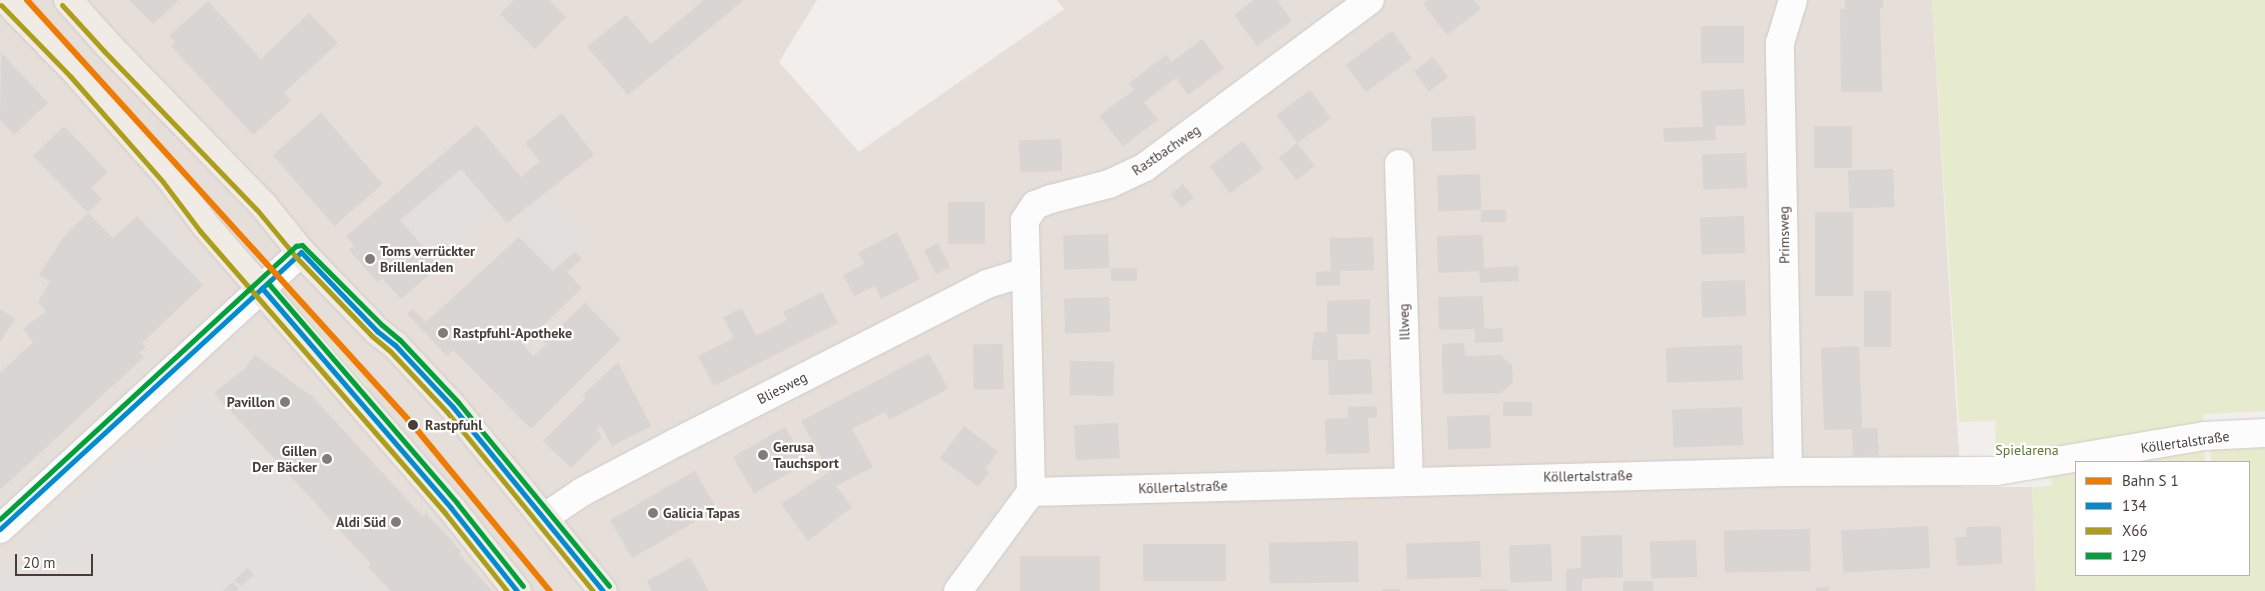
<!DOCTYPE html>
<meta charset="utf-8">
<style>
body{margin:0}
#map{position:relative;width:2265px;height:591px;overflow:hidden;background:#f1eeec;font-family:"PT Sans",sans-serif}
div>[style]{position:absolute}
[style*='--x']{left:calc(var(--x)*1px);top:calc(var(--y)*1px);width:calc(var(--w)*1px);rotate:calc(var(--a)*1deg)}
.residential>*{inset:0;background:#e5ded9}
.green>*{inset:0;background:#e7ebcd;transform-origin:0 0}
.parking>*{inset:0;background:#e3dfdd;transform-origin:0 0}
.building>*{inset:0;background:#d9d5d3;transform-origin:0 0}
.roads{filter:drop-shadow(0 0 1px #cecac8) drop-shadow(0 0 1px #cecac8)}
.street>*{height:28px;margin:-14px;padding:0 14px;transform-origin:14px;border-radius:14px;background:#fdfcfc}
.primary>*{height:28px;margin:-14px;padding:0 14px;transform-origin:14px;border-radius:14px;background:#f1ebe5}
.bus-1>*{height:5px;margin:-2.5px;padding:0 2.5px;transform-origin:2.5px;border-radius:2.5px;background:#008bd2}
.bus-2>*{height:5px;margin:-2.5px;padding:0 2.5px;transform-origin:2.5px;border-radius:2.5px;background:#ad9e19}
.bus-3>*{height:5px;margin:-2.5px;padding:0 2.5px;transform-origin:2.5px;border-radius:2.5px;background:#00a13a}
.rail-1>*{height:6px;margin:-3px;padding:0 3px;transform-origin:3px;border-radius:3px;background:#ef7c00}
.dots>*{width:14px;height:14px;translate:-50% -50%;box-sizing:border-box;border:2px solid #fff;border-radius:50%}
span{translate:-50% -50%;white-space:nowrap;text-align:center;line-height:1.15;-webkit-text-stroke:4.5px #fff;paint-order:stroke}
.street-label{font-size:14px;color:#483d37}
.poi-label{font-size:14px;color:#483d37;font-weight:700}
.left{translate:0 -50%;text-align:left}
.right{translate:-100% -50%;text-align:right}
.stop-label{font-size:14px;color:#483d37;font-weight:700}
.park-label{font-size:14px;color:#5d792b}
.legend{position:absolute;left:2075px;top:461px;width:175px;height:115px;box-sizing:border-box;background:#fff;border:1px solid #b6b1af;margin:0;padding:6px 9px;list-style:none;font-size:15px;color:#483d37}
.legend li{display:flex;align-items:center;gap:10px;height:25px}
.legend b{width:25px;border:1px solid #b6b1af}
.scale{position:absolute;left:15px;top:554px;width:78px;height:22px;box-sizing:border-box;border:2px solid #483d37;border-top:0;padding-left:6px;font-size:15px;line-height:18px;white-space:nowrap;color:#483d37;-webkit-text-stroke:4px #fff;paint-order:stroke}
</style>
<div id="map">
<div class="residential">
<div style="clip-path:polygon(0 0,817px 0,779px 62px,859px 152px,1064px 9px,1057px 0,1932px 0,1961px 487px,2032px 487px,2036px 591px,0 591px)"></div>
</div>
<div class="green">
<div style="clip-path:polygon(1932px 0,2265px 0,2265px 411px,2203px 414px,2205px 462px,2076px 462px,2076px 575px,2249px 575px,2249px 462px,2211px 462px,2210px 448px,2265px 445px,2265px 591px,2036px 591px,2032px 487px,2052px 486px,2051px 479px,1997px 480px,1995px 421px,1959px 422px)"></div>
<div style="left:294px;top:303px;width:114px;height:10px;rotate:48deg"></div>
</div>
<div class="parking">
<div style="left:461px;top:169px;width:57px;height:80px;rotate:49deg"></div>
<div style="left:546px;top:192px;width:63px;height:50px;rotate:46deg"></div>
<div style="left:158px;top:211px;width:74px;height:36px;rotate:48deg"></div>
<div style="clip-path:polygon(200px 389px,383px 591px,0 591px,0 571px,140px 444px,142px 443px,154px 455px,167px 443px,155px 430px)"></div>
</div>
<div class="building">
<div style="clip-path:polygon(129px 0,179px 0,153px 24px)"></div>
<div style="clip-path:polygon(514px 0,549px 0,566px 17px,535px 49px,500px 14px)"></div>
<div style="clip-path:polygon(704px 0,744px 0,628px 95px,587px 47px,626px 15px,651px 44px)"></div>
<div style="clip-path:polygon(1254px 0,1281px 0,1278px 2px,1292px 21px,1257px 46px,1234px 15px)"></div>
<div style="clip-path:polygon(1428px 0,1474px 0,1481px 9px,1447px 35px,1423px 4px)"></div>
<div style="clip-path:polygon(1845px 0,1883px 0,1883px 8px,1880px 8px,1882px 92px,1841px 92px,1840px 9px,1845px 9px)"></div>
<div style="clip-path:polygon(208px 1px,261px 59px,309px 13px,338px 43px,284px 93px,291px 101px,253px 135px,171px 46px,175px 42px,169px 36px)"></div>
<div style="left:1744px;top:26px;width:37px;height:43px;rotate:90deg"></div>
<div style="left:1392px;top:31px;width:34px;height:57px;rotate:54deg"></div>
<div style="clip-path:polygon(1202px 39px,1224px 68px,1188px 95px,1176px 78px,1144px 102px,1158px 120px,1123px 146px,1099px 116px,1134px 90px,1129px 83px,1166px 55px,1172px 62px)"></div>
<div style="clip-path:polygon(1px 52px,48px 103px,14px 135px,0 120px)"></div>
<div style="left:1433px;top:57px;width:25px;height:24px;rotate:53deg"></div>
<div style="clip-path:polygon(1744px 89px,1746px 125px,1715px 126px,1716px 140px,1664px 142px,1663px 128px,1703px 127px,1701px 91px)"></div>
<div style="left:1310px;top:90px;width:35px;height:42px;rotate:53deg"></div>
<div style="left:321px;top:113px;width:94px;height:64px;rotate:49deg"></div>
<div style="clip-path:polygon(562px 113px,594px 155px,507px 223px,461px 169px,400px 220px,439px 266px,401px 299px,382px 278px,377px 282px,349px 250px,354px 245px,346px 236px,477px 125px,521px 177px,540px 161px,525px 143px)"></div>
<div style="left:1475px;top:116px;width:34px;height:44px;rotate:88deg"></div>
<div style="clip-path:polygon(64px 126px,108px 172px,91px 188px,102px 199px,88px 213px,33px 156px)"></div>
<div style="left:1814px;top:126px;width:38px;height:42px"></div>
<div style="left:1061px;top:139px;width:32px;height:42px;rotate:88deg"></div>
<div style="left:1243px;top:141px;width:34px;height:42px;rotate:53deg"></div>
<div style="left:1297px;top:143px;width:29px;height:23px;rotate:52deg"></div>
<div style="left:1746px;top:153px;width:35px;height:44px;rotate:88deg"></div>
<div style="left:1893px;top:169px;width:38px;height:45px;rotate:88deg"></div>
<div style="left:1480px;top:174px;width:36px;height:43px;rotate:88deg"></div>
<div style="left:1183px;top:184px;width:17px;height:16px;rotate:50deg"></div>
<div style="left:948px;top:202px;width:37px;height:42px"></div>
<div style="left:1481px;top:210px;width:25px;height:12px"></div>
<div style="left:1815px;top:212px;width:38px;height:84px"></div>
<div style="clip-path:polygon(88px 213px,113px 238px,137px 216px,203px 285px,142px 343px,146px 347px,139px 353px,144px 357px,0 490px,0 373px,33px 342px,23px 329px,46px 311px,38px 302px,50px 282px,39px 275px,64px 236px)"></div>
<div style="left:1744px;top:216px;width:37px;height:44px;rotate:88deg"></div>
<div style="clip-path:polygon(897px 232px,920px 279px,881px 299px,875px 286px,854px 296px,843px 275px,864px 264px,858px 253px)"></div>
<div style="left:1108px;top:234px;width:34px;height:45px;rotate:88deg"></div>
<div style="clip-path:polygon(1483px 235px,1484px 268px,1518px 266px,1519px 281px,1480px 283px,1479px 271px,1438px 273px,1437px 236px)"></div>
<div style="clip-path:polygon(519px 237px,553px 271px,575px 252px,582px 259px,567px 272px,582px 288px,523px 345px,533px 356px,547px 344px,544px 342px,585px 303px,621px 339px,531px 429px,453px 350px,447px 356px,407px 314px,413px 309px,426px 322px)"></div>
<div style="clip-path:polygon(1373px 237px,1374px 270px,1340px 271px,1340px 285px,1316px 286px,1316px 272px,1331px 271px,1330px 238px)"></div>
<div style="left:938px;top:243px;width:27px;height:16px;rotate:63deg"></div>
<div style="left:1137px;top:268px;width:13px;height:26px;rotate:90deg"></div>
<div style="left:1745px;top:280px;width:36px;height:44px;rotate:88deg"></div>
<div style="left:1864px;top:291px;width:27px;height:56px"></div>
<div style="clip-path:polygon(822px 292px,838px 323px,714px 386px,698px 356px,734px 338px,723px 317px,742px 308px,756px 336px,787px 320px,783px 312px)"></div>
<div style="clip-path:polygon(1483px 296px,1484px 329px,1503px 328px,1503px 342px,1475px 343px,1475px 329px,1439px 330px,1438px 297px)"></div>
<div style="left:1109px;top:297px;width:35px;height:45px;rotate:88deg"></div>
<div style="clip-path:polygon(1370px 299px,1370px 334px,1337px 334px,1338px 360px,1371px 359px,1372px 394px,1329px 395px,1328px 360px,1311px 360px,1314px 332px,1327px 332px,1327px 301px)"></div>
<div style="clip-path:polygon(0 309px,15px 319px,0 342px)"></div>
<div style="clip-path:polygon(1464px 343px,1465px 356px,1500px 355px,1512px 365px,1513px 382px,1501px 393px,1443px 394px,1442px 344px)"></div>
<div style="left:1003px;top:344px;width:45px;height:30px;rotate:89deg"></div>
<div style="left:1742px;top:345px;width:35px;height:76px;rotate:88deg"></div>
<div style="clip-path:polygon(1859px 346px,1862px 428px,1877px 428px,1879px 455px,1853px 456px,1852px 429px,1824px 430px,1821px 348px)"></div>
<div style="clip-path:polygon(929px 353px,948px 389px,889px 420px,885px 412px,852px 429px,873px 467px,836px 486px,852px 507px,808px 541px,781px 504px,829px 472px,801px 421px)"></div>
<div style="clip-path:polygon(255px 355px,313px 397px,423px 517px,426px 513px,461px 551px,459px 554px,492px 591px,391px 591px,368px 567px,371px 564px,214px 393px,244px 369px)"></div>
<div style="left:1070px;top:361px;width:44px;height:34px;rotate:1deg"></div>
<div style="clip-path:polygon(618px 362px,651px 426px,612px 446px,601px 426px,596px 429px,602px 437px,571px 468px,543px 441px,586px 398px,582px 396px)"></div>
<div style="left:1532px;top:402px;width:14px;height:29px;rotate:90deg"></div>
<div style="clip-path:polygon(1377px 406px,1377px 418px,1368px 418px,1370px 453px,1326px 454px,1325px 419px,1348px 418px,1348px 407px)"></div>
<div style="left:1742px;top:407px;width:38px;height:70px;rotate:88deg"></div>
<div style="left:1490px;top:415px;width:33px;height:43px;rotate:88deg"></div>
<div style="left:1118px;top:423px;width:35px;height:44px;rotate:87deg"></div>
<div style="clip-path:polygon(964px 426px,998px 452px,985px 469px,989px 473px,978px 487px,940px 458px)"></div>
<div style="left:785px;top:427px;width:42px;height:60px;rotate:60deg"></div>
<div style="left:695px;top:471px;width:44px;height:98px;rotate:60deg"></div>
<div style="left:1928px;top:526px;width:42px;height:87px;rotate:87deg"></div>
<div style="clip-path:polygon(2001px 526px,2002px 564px,1957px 566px,1955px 537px,1966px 537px,1966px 527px)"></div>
<div style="left:1810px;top:529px;width:42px;height:86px;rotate:89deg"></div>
<div style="clip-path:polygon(1622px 535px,1623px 577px,1582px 579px,1582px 591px,1566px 591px,1566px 569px,1581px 568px,1581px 536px)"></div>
<div style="left:1696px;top:540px;width:37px;height:46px;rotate:88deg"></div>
<div style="left:1358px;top:541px;width:41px;height:89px;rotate:89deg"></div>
<div style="left:1480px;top:541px;width:36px;height:74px;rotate:88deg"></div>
<div style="left:1226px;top:544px;width:37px;height:83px;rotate:90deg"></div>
<div style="left:1551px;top:544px;width:37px;height:42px;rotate:88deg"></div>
<div style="left:1100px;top:556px;width:35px;height:80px;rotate:90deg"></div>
<div style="clip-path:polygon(690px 557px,709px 591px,652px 591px,647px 581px)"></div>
<div style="left:248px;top:568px;width:9px;height:18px;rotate:49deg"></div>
<div style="left:1653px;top:581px;width:10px;height:30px;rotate:90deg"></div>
<div style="clip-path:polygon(233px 582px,239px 589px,236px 591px,222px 591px)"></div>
<div style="clip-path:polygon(1829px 587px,1829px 591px,1816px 591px,1816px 588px)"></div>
<div style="left:1382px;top:589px;width:18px;height:2px"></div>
<div style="left:1480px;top:589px;width:28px;height:2px"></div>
</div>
<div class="roads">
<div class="street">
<div style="--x:1399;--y:164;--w:316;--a:88.2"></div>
<div style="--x:1788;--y:472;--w:429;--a:-91.1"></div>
<div style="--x:1780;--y:43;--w:45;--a:-73.2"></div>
<div style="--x:1031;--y:492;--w:272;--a:-91.3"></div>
<div style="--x:1025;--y:220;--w:18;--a:-56"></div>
<div style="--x:1035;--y:205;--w:17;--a:-21"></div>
<div style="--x:1051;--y:199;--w:60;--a:-14.5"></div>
<div style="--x:1109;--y:184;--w:40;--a:-25"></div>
<div style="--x:1145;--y:167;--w:280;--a:-36.6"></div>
<div style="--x:545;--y:517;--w:45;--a:-34"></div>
<div style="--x:582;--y:492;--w:107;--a:-27.8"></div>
<div style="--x:677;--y:442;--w:348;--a:-27"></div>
<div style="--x:987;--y:284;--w:41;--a:-17.1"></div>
<div style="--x:0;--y:529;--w:409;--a:-42.6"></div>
<div style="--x:958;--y:591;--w:123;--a:-53.6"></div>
<div style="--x:1031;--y:492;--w:757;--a:-1.51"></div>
<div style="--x:1788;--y:472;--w:209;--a:-0.3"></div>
<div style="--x:1997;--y:471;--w:210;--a:-9.6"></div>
<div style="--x:2204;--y:436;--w:61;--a:-2.8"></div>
</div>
<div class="primary">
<div style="--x:6;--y:0;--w:99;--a:45.8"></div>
<div style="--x:75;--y:71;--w:142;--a:48.4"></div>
<div style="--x:169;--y:177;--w:61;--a:52.9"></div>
<div style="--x:206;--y:226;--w:374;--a:49"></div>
<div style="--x:451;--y:508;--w:106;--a:51.5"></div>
<div style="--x:68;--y:0;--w:62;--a:48.3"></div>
<div style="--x:109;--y:46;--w:223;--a:45.9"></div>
<div style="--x:264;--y:206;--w:59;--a:51.2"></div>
<div style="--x:301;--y:252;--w:110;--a:46.1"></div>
<div style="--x:377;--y:331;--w:23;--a:38"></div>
<div style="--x:395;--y:345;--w:85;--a:46.9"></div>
<div style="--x:453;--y:407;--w:237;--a:50.8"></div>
</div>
</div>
<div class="bus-1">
<div style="--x:301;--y:252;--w:110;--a:46.1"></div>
<div style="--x:377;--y:331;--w:23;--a:38"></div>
<div style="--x:395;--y:345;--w:85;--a:46.9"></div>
<div style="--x:453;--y:407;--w:237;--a:50.8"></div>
<div style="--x:262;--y:288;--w:290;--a:49.3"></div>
<div style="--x:451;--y:508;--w:106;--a:51.5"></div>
<div style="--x:0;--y:529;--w:409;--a:-42.6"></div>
</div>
<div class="bus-2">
<div style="--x:1;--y:5;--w:99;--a:45.8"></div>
<div style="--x:70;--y:76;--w:141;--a:48.7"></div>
<div style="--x:163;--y:182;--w:61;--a:52.9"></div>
<div style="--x:200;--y:231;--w:374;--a:49"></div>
<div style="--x:445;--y:513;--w:100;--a:51.5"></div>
<div style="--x:62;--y:5;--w:62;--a:47.6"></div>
<div style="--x:104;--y:51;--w:222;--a:46.1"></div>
<div style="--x:258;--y:211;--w:60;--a:50.4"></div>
<div style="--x:296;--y:257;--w:110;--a:46.1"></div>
<div style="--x:372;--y:336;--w:23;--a:40"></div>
<div style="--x:390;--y:351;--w:83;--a:46.9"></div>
<div style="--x:447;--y:412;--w:231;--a:50.8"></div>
</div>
<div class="bus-3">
<div style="--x:268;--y:283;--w:290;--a:49.3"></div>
<div style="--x:457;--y:503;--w:106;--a:51.5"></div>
<div style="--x:0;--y:519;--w:403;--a:-42.7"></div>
<div style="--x:296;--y:246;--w:6;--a:-9"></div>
<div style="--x:302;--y:245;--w:113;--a:45"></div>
<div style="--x:382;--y:325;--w:23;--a:40"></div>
<div style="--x:400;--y:340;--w:85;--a:46.9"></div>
<div style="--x:458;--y:402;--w:238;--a:50.6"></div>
</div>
<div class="rail-1">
<div style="--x:27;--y:0;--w:574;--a:47.75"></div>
<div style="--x:413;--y:425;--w:215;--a:50.5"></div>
</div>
<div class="dots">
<div style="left:370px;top:259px;background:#837b76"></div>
<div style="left:443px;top:333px;background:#837b76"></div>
<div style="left:285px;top:402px;background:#837b76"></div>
<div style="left:413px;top:425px;background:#483d37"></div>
<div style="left:763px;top:455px;background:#837b76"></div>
<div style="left:327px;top:459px;background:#837b76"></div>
<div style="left:653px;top:513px;background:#837b76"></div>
<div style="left:396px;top:522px;background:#837b76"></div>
</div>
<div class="street-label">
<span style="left:1166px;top:150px;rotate:-34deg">Rastbachweg</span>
<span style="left:1784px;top:235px;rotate:-91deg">Primsweg</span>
<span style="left:1404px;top:322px;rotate:-92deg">Illweg</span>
<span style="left:782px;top:388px;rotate:-27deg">Bliesweg</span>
<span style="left:2185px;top:442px;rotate:-8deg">Köllertalstraße</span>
<span style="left:1588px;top:476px;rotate:-1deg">Köllertalstraße</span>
<span style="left:1183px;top:487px;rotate:-2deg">Köllertalstraße</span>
</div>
<div class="poi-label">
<span class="left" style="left:380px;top:259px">Toms verrückter<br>Brillenladen</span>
<span class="left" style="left:453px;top:333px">Rastpfuhl-Apotheke</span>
<span class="right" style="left:275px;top:402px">Pavillon</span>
<span class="left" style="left:773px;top:455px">Gerusa<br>Tauchsport</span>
<span class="right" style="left:317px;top:459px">Gillen<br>Der Bäcker</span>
<span class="left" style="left:663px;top:513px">Galicia Tapas</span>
<span class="right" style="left:386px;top:522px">Aldi Süd</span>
</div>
<div class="stop-label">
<span class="left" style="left:425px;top:425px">Rastpfuhl</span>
</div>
<div class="park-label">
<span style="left:2027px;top:450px">Spielarena</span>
</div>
<ul class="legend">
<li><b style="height:6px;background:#ef7c00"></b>Bahn S 1</li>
<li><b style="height:6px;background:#008bd2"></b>134</li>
<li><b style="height:6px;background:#ad9e19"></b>X66</li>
<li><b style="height:6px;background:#00a13a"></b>129</li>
</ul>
<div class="scale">20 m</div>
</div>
